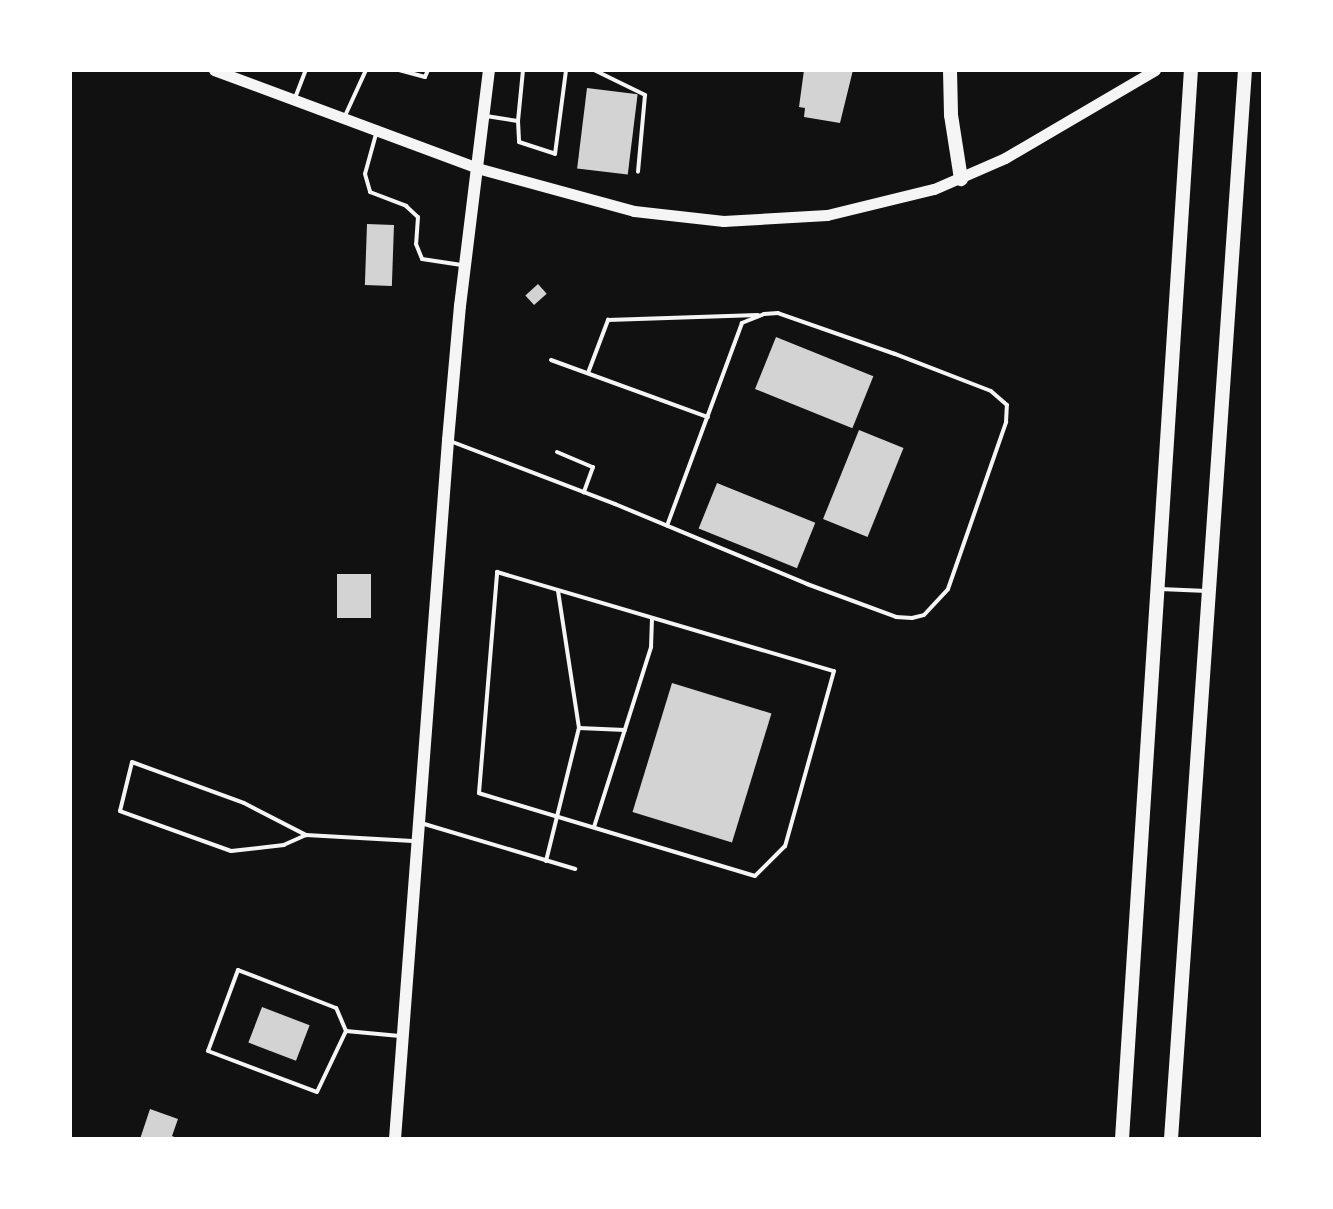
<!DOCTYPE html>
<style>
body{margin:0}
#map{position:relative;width:1333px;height:1209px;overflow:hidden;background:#111;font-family:"Public Sans",sans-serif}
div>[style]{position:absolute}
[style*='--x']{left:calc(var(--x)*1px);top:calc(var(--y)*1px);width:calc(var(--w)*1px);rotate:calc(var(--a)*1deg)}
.building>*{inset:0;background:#d3d3d3;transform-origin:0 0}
.service>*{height:4px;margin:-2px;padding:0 2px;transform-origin:2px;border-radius:2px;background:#f5f5f5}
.secondary>*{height:11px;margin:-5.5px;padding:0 5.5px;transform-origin:5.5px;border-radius:5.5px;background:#f5f5f5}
.primary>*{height:12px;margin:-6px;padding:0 6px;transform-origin:6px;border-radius:6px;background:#f5f5f5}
.motorway>*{height:14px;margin:-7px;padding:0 7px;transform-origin:7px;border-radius:7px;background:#f5f5f5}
span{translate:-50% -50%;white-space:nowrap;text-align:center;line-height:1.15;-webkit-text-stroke:8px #fff;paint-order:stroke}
.frame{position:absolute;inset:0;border:72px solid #fff;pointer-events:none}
</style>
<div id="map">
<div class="building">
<div style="clip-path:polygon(804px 70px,853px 70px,840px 123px,804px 117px,805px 108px,799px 107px)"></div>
<div style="left:587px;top:88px;width:51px;height:81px;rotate:7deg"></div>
<div style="left:367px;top:224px;width:27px;height:61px;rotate:2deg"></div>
<div style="left:538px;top:284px;width:13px;height:17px;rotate:48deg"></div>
<div style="left:776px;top:337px;width:105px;height:56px;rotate:22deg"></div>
<div style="left:859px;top:430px;width:48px;height:96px;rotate:22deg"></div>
<div style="left:717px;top:483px;width:106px;height:49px;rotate:22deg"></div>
<div style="left:337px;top:574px;width:34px;height:44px"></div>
<div style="left:672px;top:683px;width:104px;height:135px;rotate:17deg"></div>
<div style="left:262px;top:1007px;width:51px;height:38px;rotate:21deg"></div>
<div style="clip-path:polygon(150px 1109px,178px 1119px,172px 1136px,179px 1139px,140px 1139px)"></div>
</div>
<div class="service">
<div style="--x:399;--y:70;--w:27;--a:15"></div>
<div style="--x:425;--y:77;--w:8;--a:-67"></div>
<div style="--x:594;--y:70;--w:57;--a:26.1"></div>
<div style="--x:645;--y:95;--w:77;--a:95.2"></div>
<div style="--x:295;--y:98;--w:30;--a:-69"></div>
<div style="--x:486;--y:116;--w:32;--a:9"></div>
<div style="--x:518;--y:121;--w:21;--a:87"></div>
<div style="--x:519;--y:142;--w:38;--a:18"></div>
<div style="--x:555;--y:154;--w:85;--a:-82.5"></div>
<div style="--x:344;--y:118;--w:53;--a:-65.4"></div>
<div style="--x:518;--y:121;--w:51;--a:-84.4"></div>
<div style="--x:376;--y:134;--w:41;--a:105.4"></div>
<div style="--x:365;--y:174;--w:19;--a:74"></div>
<div style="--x:370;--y:192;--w:39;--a:21"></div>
<div style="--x:406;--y:206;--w:16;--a:43"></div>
<div style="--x:418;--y:217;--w:27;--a:94"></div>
<div style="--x:416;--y:244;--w:16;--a:68"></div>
<div style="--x:422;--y:259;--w:40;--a:8.5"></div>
<div style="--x:551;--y:360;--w:167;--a:20"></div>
<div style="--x:588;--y:373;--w:57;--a:-69.3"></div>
<div style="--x:608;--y:320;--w:150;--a:-1.9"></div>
<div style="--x:450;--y:441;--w:177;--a:20.9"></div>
<div style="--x:615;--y:504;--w:208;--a:22.6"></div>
<div style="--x:807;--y:584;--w:95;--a:20.3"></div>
<div style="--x:896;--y:617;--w:16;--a:4"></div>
<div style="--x:912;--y:618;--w:12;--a:-14"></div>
<div style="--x:924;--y:615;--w:35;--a:-47"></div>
<div style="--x:948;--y:589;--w:177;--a:-70.8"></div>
<div style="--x:1006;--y:422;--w:17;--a:-87"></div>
<div style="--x:1007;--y:405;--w:21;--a:-139"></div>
<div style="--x:991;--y:391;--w:103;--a:-158.9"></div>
<div style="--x:895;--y:354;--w:124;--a:-160.7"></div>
<div style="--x:778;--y:313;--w:14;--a:176"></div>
<div style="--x:764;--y:314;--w:24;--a:158"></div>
<div style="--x:742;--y:323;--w:216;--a:110.3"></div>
<div style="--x:557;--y:452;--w:39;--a:23"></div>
<div style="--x:593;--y:467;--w:27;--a:110"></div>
<div style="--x:497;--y:572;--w:351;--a:16.4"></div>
<div style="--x:834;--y:671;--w:182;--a:105.6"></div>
<div style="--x:785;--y:846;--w:42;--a:135"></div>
<div style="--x:755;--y:876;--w:288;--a:-163.3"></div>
<div style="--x:479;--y:793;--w:222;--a:-85.3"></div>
<div style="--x:1160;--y:589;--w:47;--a:2.4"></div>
<div style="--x:579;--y:728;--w:46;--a:2.5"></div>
<div style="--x:421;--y:823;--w:161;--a:16.6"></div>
<div style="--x:594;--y:827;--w:189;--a:-72.4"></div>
<div style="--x:651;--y:647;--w:29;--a:-88"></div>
<div style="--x:306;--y:835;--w:24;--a:156"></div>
<div style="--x:284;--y:845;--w:53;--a:173.5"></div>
<div style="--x:231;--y:851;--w:118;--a:-160.2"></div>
<div style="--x:120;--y:811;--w:50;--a:-76.2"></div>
<div style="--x:132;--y:762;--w:119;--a:20.1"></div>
<div style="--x:244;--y:803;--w:70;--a:27.3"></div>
<div style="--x:306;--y:835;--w:107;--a:3.2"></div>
<div style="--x:546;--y:861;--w:137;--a:-76.1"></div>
<div style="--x:579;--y:728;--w:139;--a:-98.7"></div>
<div style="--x:346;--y:1031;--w:25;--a:-113"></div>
<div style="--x:336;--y:1008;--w:105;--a:-158.8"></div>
<div style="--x:238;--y:970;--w:86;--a:110.3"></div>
<div style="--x:208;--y:1051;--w:116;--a:20.6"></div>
<div style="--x:317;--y:1092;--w:68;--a:-64.6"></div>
<div style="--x:346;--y:1031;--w:54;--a:5.3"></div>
</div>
<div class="secondary">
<div style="--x:214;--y:70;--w:281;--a:20.4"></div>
<div style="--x:477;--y:168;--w:163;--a:15.3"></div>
<div style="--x:634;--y:211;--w:90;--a:6.4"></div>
<div style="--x:723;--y:221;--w:104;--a:-3.3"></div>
<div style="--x:827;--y:215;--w:110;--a:-13.7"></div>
<div style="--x:934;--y:189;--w:77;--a:-23.6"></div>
<div style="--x:1005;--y:158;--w:174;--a:-30.4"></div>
</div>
<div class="primary">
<div style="--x:395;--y:1139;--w:701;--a:-85.66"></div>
<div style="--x:448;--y:440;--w:135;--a:-84.9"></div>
<div style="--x:460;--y:306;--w:238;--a:-83"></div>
</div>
<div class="motorway">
<div style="--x:950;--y:70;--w:45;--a:88.7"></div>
<div style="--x:951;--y:115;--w:65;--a:81.1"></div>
<div style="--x:1122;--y:1139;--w:1071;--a:-86.31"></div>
<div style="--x:1171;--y:1139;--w:1072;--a:-86.04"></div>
</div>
<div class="frame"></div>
</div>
